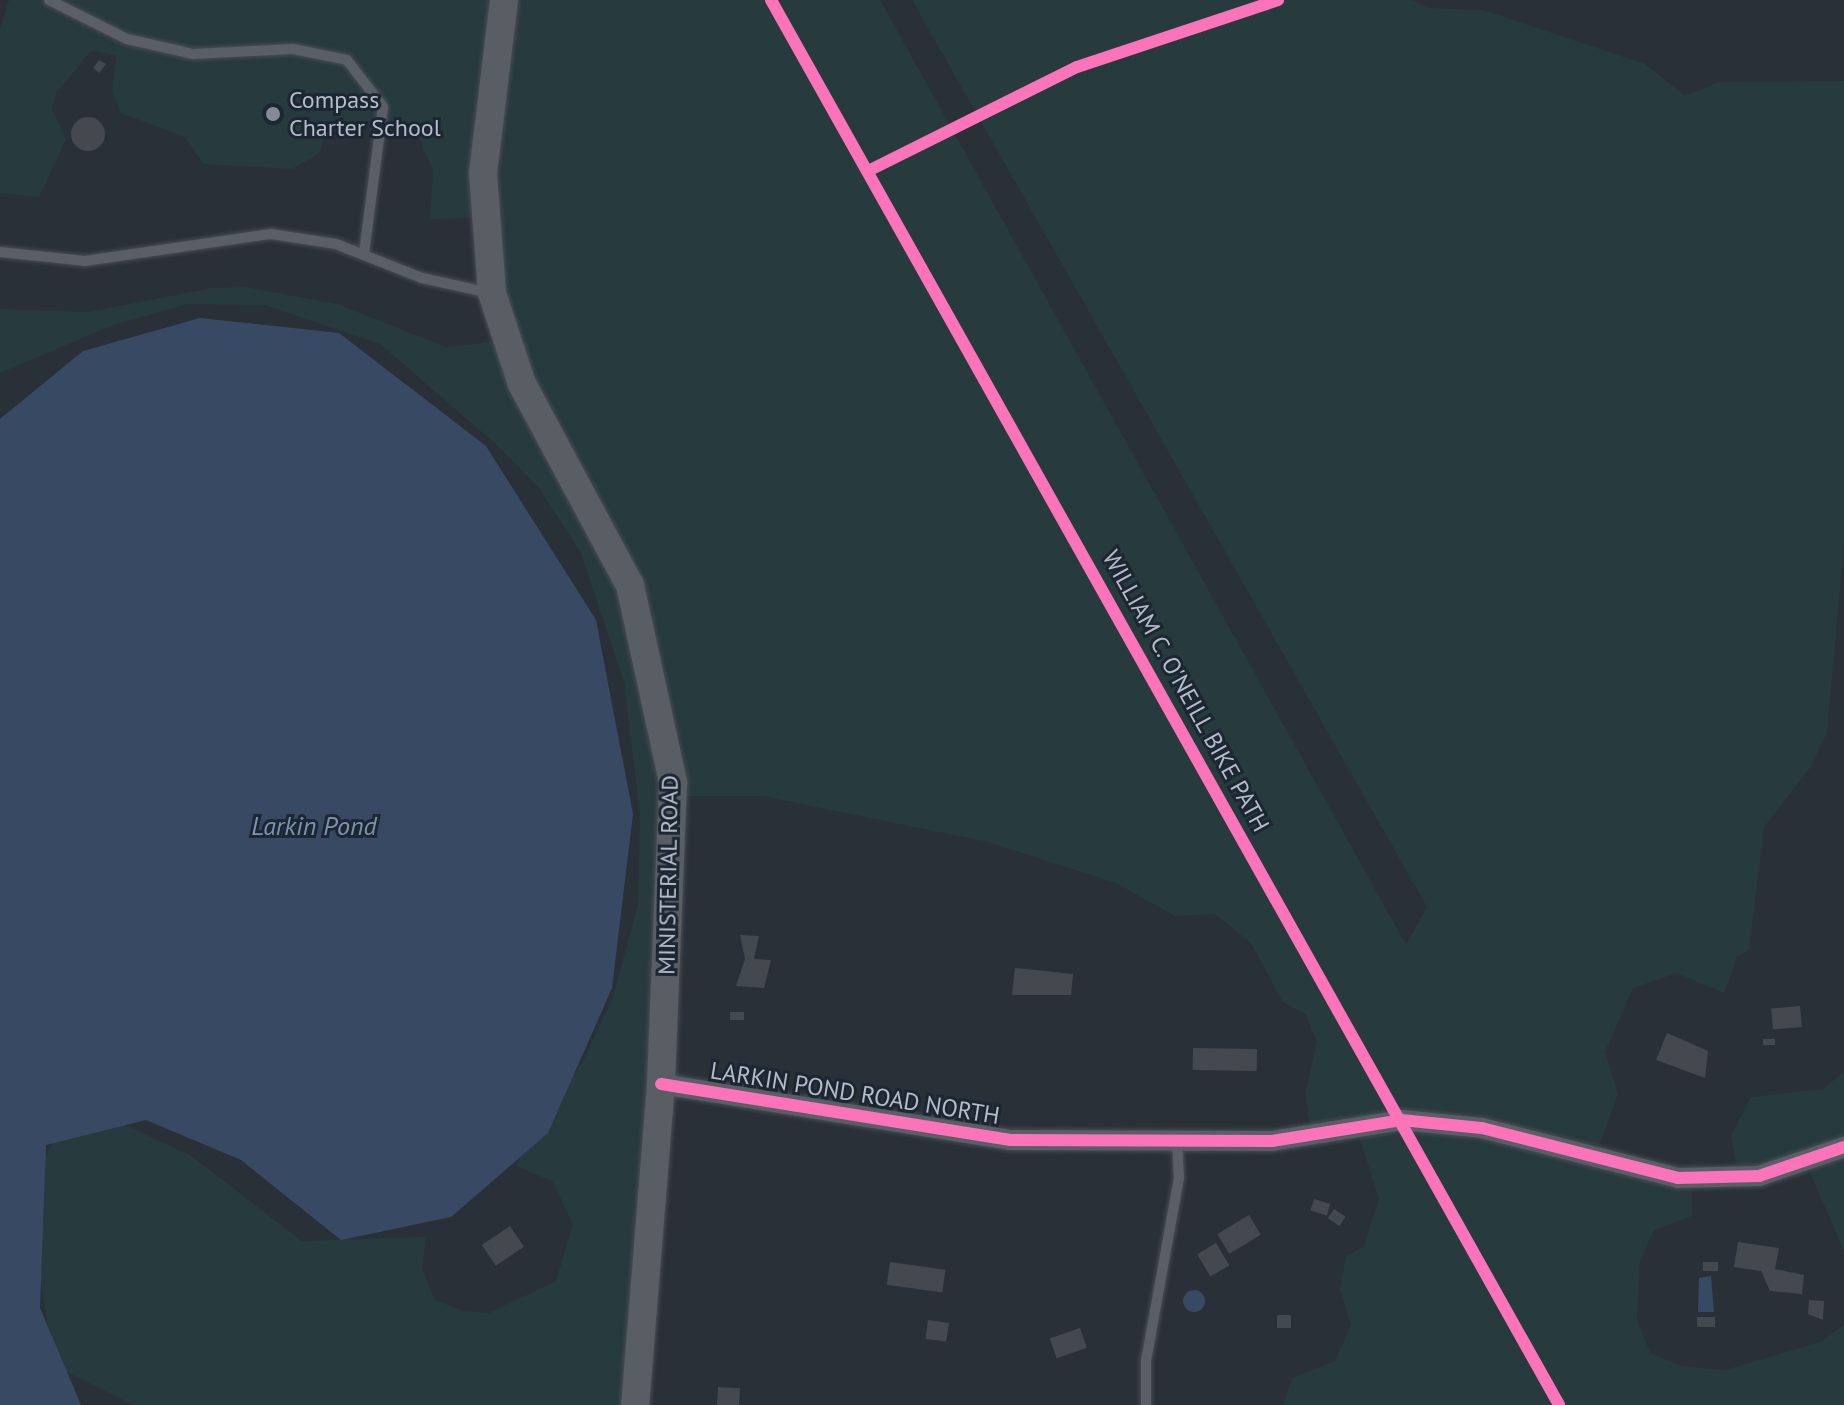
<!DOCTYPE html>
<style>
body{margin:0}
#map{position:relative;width:1844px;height:1405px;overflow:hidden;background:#2a3038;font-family:"PT Sans",sans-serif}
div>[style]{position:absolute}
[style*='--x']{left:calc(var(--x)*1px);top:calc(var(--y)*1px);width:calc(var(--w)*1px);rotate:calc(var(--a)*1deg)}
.green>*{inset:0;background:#273a3e}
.water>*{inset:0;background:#384963}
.round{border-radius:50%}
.building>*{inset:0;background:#444950;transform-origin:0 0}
.roads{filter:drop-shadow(0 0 2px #484c53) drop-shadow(0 0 2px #484c53)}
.lane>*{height:10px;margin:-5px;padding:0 5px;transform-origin:5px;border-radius:5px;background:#5a5e66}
.street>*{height:20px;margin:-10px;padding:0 10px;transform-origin:10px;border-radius:10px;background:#5a5e66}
.secondary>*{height:28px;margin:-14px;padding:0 14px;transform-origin:14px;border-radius:14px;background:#595d64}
.cycleway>*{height:12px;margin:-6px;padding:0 6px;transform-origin:6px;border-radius:6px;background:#fb73b8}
.dots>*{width:22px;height:22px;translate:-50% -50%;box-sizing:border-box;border:4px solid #1d2633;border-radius:50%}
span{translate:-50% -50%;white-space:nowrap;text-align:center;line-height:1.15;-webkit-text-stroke:6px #1d2633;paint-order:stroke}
.poi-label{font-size:24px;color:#b4bcc9}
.left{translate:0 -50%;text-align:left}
.street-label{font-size:24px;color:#b4bcc9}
.water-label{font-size:26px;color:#7c92b1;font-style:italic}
</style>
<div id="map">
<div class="green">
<div style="clip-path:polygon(9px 0,880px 0,1406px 945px,1427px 907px,912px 0,1412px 0,1428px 8px,1483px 10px,1645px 64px,1685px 96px,1719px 82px,1844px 81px,1844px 544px,1827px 733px,1810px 768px,1764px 827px,1749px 950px,1737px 957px,1724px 993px,1677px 973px,1633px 988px,1605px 1052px,1618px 1094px,1596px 1155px,1691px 1177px,1692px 1216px,1654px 1230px,1640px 1261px,1637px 1320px,1650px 1353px,1681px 1366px,1725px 1370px,1821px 1342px,1844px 1325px,1844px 1405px,1283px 1405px,1292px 1378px,1335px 1361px,1351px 1325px,1340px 1288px,1346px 1257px,1364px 1246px,1379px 1199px,1356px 1127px,1311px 1133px,1305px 1093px,1317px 1042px,1306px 1015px,1282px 1001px,1251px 943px,1215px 914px,1175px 916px,1116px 883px,988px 842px,763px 796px,685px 796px,636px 1405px,133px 1405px,61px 1369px,52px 1349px,26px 1194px,56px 1136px,120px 1123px,190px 1155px,302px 1241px,426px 1237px,422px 1268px,435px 1300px,463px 1311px,489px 1313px,556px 1281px,573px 1224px,552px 1181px,515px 1166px,583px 1061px,613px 997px,638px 905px,640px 815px,624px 682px,581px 553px,539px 488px,497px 445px,380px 344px,265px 305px,188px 304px,113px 325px,0 373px,0 309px,88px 312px,212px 288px,245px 287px,337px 304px,445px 347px,499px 341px,481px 218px,430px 219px,433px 170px,419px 139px,375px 121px,327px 133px,318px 154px,292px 169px,204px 164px,185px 137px,121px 113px,112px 92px,116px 55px,91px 51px,56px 93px,52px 110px,66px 139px,39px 197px,0 193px,0 29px)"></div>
<div style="clip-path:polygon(1844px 1071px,1844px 1251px,1805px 1161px,1738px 1174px,1731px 1136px,1751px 1097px,1824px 1089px)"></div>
</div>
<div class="water">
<div style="clip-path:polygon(200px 318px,339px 333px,486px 446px,596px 620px,633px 814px,612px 988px,548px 1133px,451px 1217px,341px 1240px,241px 1160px,146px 1120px,46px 1145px,40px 1308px,81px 1405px,0 1405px,0 419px,83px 351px)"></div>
<div style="clip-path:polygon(1711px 1276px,1714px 1312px,1698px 1312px,1699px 1278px)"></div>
<div class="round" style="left:1183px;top:1290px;width:22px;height:22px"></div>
</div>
<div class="building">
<div style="clip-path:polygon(99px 60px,106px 64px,99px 73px,93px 68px)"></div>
<div class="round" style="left:71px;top:117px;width:34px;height:34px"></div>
<div style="clip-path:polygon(740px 935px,759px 936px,754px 959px,771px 960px,764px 988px,736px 986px,745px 959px)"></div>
<div style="clip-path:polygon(1015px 968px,1073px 974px,1071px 995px,1012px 995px)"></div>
<div style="left:1800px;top:1006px;width:21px;height:29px;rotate:85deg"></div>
<div style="left:730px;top:1012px;width:14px;height:8px"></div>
<div style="clip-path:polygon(1667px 1033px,1708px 1051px,1705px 1078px,1656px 1060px)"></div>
<div style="left:1775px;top:1039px;width:6px;height:12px;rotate:90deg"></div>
<div style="left:1193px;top:1048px;width:64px;height:22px;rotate:1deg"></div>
<div style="left:1314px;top:1199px;width:17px;height:12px;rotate:17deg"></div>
<div style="left:1334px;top:1209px;width:14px;height:11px;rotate:34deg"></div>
<div style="left:1249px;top:1215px;width:23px;height:37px;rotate:59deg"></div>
<div style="left:510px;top:1226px;width:25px;height:34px;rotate:56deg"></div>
<div style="clip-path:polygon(1738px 1242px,1779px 1248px,1775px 1269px,1804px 1275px,1802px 1294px,1770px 1291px,1761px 1271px,1734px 1267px)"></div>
<div style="left:1216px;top:1243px;width:26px;height:22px;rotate:59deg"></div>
<div style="left:890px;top:1262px;width:56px;height:23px;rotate:8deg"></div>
<div style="left:1703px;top:1262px;width:15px;height:9px"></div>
<div style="clip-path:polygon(1809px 1300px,1824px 1301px,1823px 1320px,1808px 1314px)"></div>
<div style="left:1277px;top:1315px;width:14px;height:13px"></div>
<div style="left:1697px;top:1317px;width:18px;height:10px"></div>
<div style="left:928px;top:1320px;width:21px;height:19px;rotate:8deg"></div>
<div style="left:1080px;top:1328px;width:21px;height:32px;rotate:71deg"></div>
<div style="left:718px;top:1387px;width:22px;height:18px;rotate:3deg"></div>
</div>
<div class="roads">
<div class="lane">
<div style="--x:49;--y:0;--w:87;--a:26.6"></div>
<div style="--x:127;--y:39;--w:68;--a:12.8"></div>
<div style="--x:193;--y:54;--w:100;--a:-2.9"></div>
<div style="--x:293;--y:49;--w:55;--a:11.5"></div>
<div style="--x:347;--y:60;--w:59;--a:52.5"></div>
<div style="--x:383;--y:107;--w:148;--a:97.4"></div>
<div style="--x:0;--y:252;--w:85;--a:6"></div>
<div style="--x:85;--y:261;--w:188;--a:-8.3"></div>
<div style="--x:271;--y:234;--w:66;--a:8.7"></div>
<div style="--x:336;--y:244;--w:92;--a:21.6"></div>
<div style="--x:422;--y:278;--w:70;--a:12.4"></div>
<div style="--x:1146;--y:1405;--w:44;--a:-90"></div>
<div style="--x:1146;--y:1361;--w:186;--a:-79.8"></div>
<div style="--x:1179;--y:1178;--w:35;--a:-93"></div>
</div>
<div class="street">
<div style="--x:661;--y:1084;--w:354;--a:9.1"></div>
<div style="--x:1011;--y:1140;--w:261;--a:0.2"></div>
<div style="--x:1272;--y:1141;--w:131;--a:-9.2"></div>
<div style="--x:1401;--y:1120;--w:81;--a:5.6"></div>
<div style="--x:1482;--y:1128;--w:202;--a:14.3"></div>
<div style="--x:1678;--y:1178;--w:81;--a:-1.4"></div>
<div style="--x:1759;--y:1176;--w:90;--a:-18.8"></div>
</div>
<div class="secondary">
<div style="--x:504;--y:0;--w:174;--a:96.9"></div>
<div style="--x:483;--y:173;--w:120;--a:85.7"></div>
<div style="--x:492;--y:293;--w:96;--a:71.8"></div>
<div style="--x:522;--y:384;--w:228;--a:61.8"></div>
<div style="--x:630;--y:585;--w:203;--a:77.7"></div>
<div style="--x:673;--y:783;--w:301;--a:92.3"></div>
<div style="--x:661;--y:1084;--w:322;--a:94.6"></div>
</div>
</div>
<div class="cycleway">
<div style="--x:771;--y:0;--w:1611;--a:60.71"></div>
<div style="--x:868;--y:171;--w:233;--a:-26.5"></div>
<div style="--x:1077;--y:67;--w:212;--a:-18.4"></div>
<div style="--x:661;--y:1084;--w:354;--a:9.1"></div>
<div style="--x:1011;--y:1140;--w:261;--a:0.2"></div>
<div style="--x:1272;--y:1141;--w:131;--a:-9.2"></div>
<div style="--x:1401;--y:1120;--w:81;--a:5.6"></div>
<div style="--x:1482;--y:1128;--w:202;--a:14.3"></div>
<div style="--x:1678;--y:1178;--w:81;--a:-1.4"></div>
<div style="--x:1759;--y:1176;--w:90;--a:-18.8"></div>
</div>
<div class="dots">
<div style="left:273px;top:114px;background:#848b96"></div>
</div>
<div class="poi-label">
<span class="left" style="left:289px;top:114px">Compass<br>Charter School</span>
</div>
<div class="street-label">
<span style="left:1186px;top:691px;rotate:61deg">WILLIAM C. O'NEILL BIKE PATH</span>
<span style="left:668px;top:875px;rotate:-89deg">MINISTERIAL ROAD</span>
<span style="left:855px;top:1093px;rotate:9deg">LARKIN POND ROAD NORTH</span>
</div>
<div class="water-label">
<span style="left:314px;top:826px">Larkin Pond</span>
</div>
</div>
